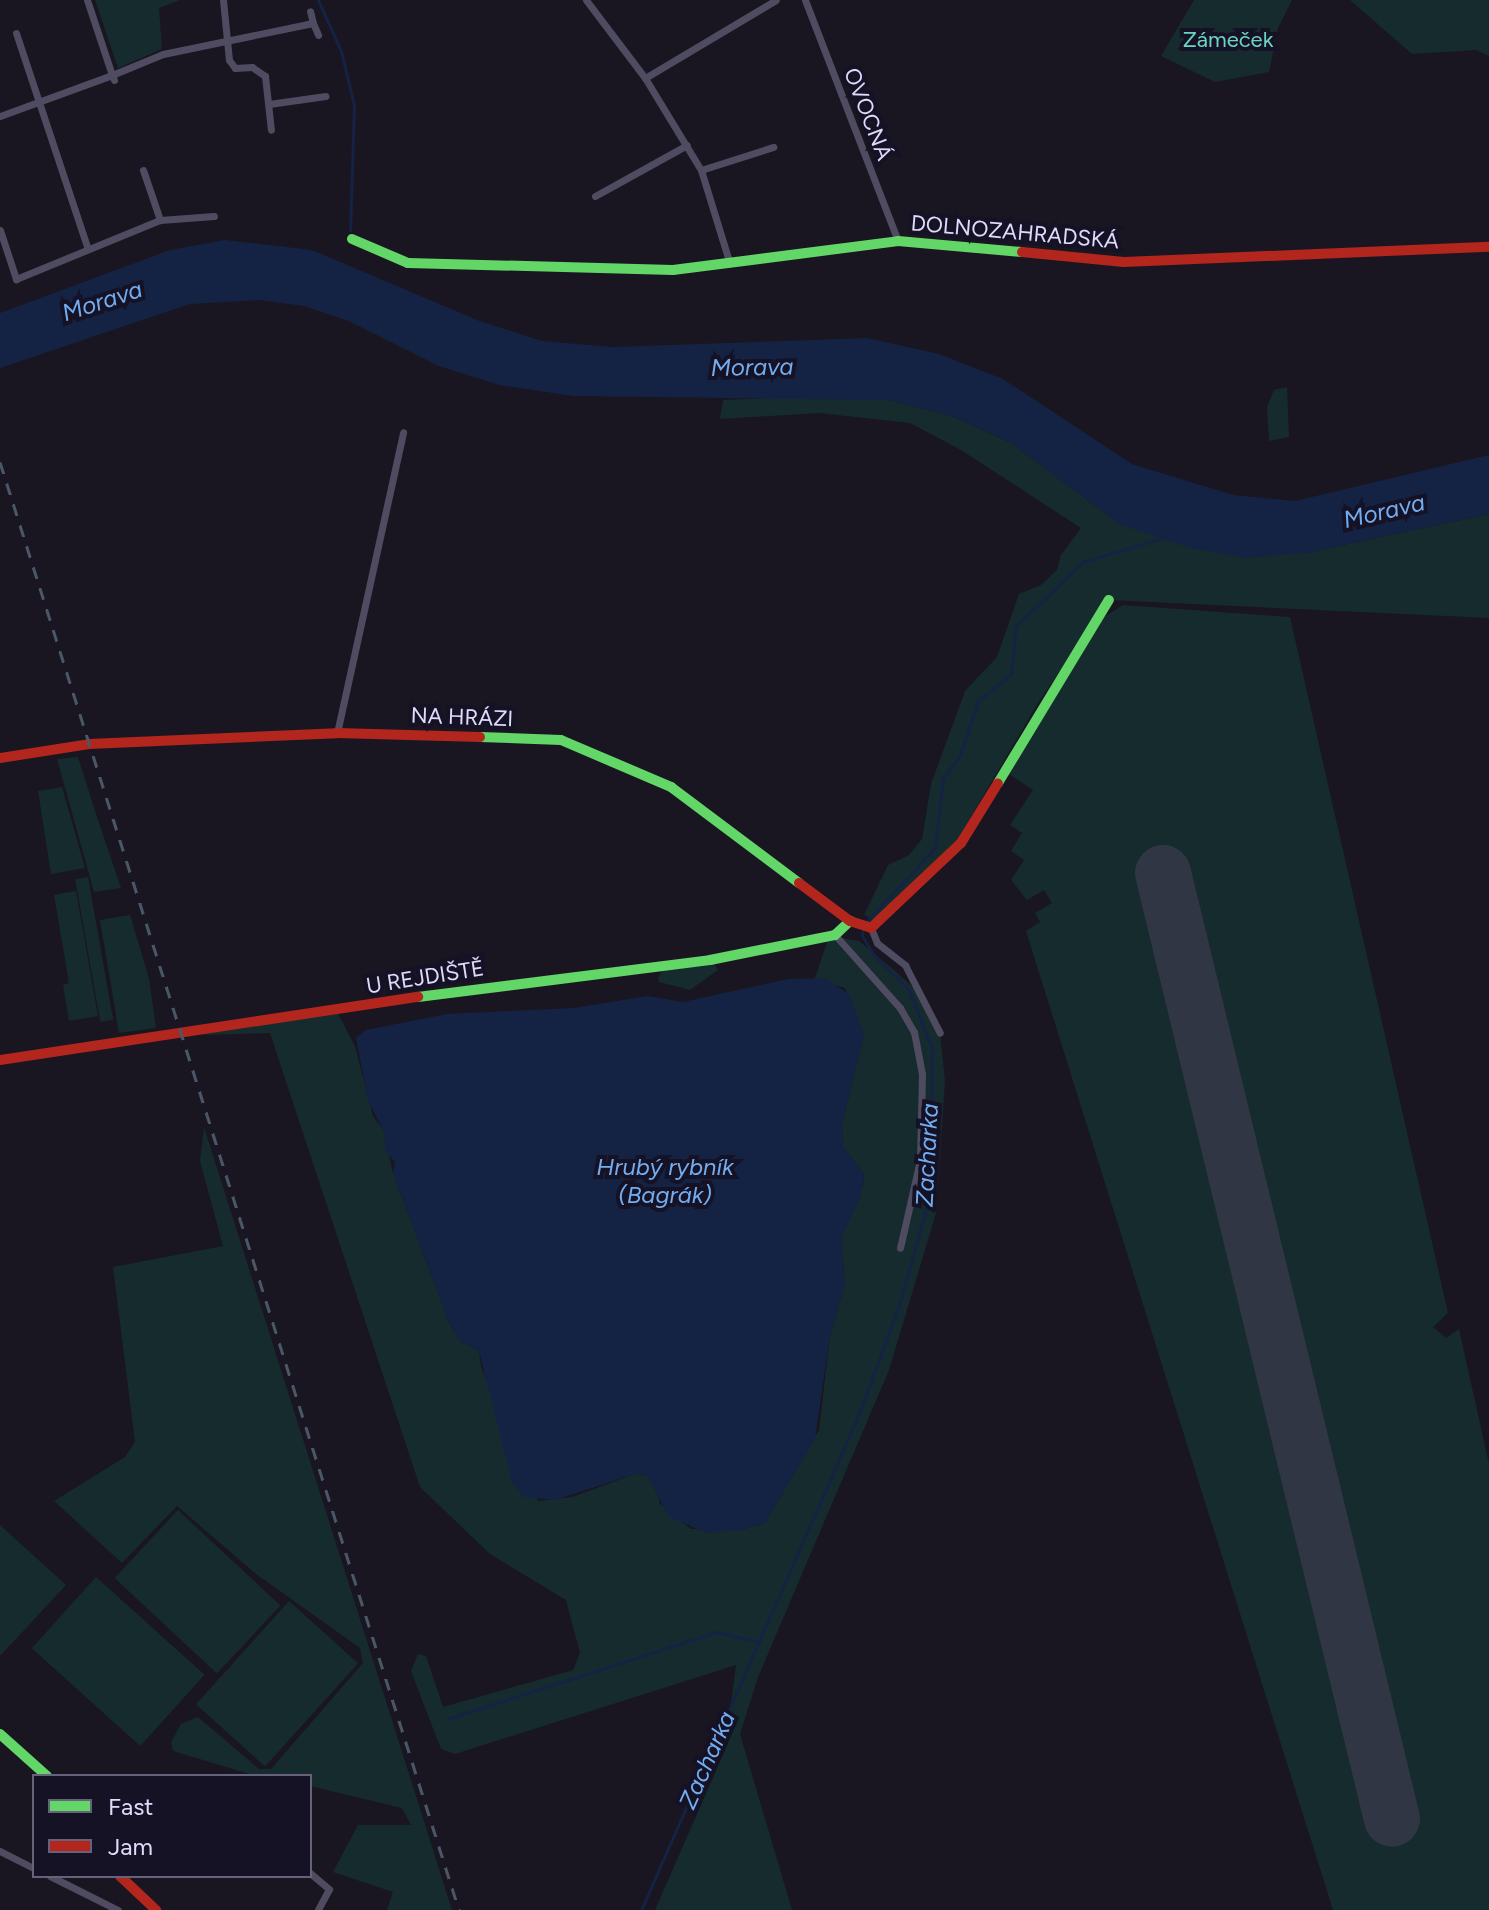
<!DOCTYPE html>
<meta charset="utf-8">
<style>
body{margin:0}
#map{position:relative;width:1489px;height:1910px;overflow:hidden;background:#191621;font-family:Figtree,sans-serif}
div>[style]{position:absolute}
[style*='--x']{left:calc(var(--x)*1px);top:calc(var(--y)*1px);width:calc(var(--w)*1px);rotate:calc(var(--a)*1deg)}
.green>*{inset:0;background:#162b2d;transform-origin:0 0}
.water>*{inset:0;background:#142344}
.stream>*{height:3px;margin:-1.5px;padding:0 1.5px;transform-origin:1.5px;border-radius:1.5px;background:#142344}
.runway>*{height:56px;margin:-28px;padding:0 28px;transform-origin:28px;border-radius:28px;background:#313644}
.street>*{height:7px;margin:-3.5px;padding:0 3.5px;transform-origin:3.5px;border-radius:3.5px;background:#4f4c61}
.fast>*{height:10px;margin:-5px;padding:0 5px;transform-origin:5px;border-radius:5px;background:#63d668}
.jam>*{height:10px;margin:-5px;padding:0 5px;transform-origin:5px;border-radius:5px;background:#b3261e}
.rail>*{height:3px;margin-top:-1.5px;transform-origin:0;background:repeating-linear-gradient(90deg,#495768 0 12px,transparent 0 22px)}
span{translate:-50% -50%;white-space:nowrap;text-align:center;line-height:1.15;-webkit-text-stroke:8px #161225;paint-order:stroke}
.park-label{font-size:22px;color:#6cd5c2}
.street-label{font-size:22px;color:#e0dafb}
.water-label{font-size:24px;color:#72adf1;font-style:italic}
.legend{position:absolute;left:32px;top:1774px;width:280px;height:104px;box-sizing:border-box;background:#161225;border:2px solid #67627b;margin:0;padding:10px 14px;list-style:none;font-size:24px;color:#e0dafb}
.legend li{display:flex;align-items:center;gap:16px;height:40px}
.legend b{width:40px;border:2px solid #67627b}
</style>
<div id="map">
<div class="green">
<div style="clip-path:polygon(95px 0,180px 0,159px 8px,162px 49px,118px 68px)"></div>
<div style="clip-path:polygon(1194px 0,1292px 0,1278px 28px,1269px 72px,1215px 82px,1161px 56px)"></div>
<div style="clip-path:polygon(1350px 0,1489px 0,1489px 56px,1476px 50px,1412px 54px)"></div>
<div style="clip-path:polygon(1287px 387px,1289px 437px,1269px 441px,1267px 407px,1274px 390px)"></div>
<div style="clip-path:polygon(813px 396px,888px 400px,952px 416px,1011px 443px,1121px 525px,1306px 553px,1489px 514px,1489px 618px,1109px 600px,1038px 703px,956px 842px,874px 920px,864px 915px,888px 865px,909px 855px,922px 839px,931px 784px,965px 691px,997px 657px,1019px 594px,1041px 585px,1057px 570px,1061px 555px,1081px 528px,961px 450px,910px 423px,819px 413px,720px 419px,723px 400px)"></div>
<div style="clip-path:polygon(evenodd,1123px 605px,1290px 617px,1448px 1313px,1433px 1327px,1446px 1338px,1459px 1329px,1489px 1464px,1489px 1910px,1333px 1910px,1026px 931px,1040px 922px,1035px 913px,1052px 903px,1044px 890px,1027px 900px,1011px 880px,1024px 860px,1011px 851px,1022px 833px,1010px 825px,1033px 790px,1006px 772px,1104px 617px,1123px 605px,1182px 865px,1412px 1817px,1373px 1826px,1145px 876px,1182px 865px)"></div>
<div style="clip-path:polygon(78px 757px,96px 814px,121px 888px,94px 892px,57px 759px)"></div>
<div style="clip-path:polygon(62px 787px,85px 868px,51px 874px,38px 791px)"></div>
<div style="left:88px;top:877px;width:145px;height:13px;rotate:80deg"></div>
<div style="clip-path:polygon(76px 891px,98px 1016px,69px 1021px,63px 985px,69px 983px,54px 895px)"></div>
<div style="clip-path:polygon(130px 915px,149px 978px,156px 1028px,119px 1033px,100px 920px)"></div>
<div style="clip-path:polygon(829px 936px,859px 941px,894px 970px,916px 990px,940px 1033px,945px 1081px,936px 1213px,889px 1370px,758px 1677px,740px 1734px,792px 1910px,655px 1910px,725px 1750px,736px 1665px,455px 1754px,441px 1749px,411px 1671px,418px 1654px,426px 1656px,443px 1707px,573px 1670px,580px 1653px,566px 1600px,490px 1554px,420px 1487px,270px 1033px,203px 1035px,215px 1028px,337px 1012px,355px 1046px,373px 1116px,384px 1131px,393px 1173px,450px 1325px,461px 1342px,479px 1351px,481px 1367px,538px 1501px,572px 1497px,635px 1474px,647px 1475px,654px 1481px,660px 1504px,691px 1529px,741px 1530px,765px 1523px,819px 1430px,830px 1335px,845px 1285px,841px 1238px,863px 1185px,864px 1174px,843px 1147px,842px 1124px,864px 1034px,845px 988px,815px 978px)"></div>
<div style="clip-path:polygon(670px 961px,714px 963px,718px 970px,690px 990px,659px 982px,658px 977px)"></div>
<div style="clip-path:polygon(204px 1127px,385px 1698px,452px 1910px,387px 1910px,393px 1892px,333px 1872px,358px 1825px,411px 1825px,402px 1808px,310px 1786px,310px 1776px,256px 1776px,173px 1751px,171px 1742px,181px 1724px,198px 1717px,259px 1769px,271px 1769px,363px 1663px,360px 1648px,256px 1574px,177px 1506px,122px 1563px,54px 1501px,125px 1457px,135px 1442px,113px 1267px,223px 1246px,200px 1161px)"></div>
<div style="left:178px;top:1510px;width:140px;height:93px;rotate:43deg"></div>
<div style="clip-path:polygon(0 1525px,66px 1585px,1px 1655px,0 1654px)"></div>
<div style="left:96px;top:1577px;width:146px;height:96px;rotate:42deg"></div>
<div style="left:289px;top:1601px;width:93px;height:139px;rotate:42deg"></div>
</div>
<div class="water">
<div style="clip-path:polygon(225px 240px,312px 250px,477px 320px,542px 341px,612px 347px,867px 338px,939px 354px,1003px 379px,1132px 464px,1233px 495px,1295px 501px,1489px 455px,1489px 514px,1306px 553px,1246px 558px,1190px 548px,1121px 525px,1011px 443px,952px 416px,888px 400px,573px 396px,499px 385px,439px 366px,351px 322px,304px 306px,259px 300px,190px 304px,0 368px,0 313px,170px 250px)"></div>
<div style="clip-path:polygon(826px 978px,850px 995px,864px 1034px,842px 1124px,843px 1147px,864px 1174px,861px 1196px,841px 1238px,845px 1285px,830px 1335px,815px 1439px,765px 1523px,741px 1530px,706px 1533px,668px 1516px,647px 1475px,635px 1474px,555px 1500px,524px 1497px,512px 1483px,479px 1351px,461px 1342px,450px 1325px,393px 1173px,395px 1162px,385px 1151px,384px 1132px,368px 1100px,356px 1038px,366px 1030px,447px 1014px,574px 1008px,647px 996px,683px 1002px,788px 979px)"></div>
</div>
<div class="stream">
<div style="--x:318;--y:0;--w:56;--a:65.7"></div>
<div style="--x:341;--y:51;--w:56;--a:76.5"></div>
<div style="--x:354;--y:105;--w:125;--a:91.8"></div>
<div style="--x:866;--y:922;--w:101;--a:-47"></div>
<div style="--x:935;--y:848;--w:69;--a:-83.4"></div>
<div style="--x:943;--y:779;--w:29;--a:-55"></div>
<div style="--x:960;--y:755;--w:57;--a:-71.6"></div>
<div style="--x:978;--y:701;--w:43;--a:-39.3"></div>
<div style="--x:1011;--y:674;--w:48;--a:-84.1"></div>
<div style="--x:1016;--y:626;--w:93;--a:-43.7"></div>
<div style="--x:1083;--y:562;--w:83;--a:-16.9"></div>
<div style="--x:447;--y:1719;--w:284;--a:-17.9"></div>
<div style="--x:717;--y:1632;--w:44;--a:13.1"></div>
<div style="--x:641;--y:1910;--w:547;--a:-66.29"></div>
<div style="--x:861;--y:1409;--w:114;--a:-70"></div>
<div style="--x:900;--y:1302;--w:108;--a:-74.4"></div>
<div style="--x:929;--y:1198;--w:149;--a:-88.8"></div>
<div style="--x:932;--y:1049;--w:63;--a:-111.3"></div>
<div style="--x:909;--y:990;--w:51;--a:-135"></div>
<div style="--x:873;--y:954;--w:21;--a:-121"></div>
<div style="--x:862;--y:936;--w:7;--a:-82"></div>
</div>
<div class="runway">
<div style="--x:1163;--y:873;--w:973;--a:76.39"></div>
</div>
<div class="street">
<div style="--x:223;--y:0;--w:60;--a:84.3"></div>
<div style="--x:229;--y:60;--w:10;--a:53"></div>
<div style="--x:235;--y:68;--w:17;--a:-3"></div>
<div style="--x:252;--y:67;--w:16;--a:35"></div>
<div style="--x:265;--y:76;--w:54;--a:83.7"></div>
<div style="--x:586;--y:0;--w:98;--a:52.9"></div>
<div style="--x:645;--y:78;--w:108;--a:58.7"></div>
<div style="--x:701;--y:170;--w:98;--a:72.9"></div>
<div style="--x:805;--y:0;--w:258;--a:68.9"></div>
<div style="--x:313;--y:23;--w:13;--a:67"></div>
<div style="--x:16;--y:33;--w:225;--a:71.6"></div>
<div style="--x:645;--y:78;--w:152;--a:-30.8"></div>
<div style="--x:114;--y:80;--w:5;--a:-112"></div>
<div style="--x:112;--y:75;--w:55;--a:-22.4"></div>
<div style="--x:163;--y:54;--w:153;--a:-11.7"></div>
<div style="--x:313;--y:23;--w:12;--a:-104"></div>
<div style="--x:269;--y:104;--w:57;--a:-8.1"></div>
<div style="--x:0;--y:116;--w:119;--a:-20.1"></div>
<div style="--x:112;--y:75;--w:79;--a:-108.4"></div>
<div style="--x:143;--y:170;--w:53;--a:71.2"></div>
<div style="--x:701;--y:170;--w:76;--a:-17.7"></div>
<div style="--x:595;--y:196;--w:105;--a:-29"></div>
<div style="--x:0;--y:230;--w:52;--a:71.9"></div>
<div style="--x:16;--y:279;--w:156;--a:-22.3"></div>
<div style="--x:160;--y:220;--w:54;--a:-4.2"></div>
<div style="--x:337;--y:733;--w:308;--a:-77.6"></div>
<div style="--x:871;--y:928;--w:16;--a:68"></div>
<div style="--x:877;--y:943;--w:36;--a:38"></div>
<div style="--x:905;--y:965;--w:76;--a:62.8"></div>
<div style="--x:835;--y:935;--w:98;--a:48.3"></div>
<div style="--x:900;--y:1008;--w:28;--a:60"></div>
<div style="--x:914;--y:1032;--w:43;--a:79.2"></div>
<div style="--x:922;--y:1074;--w:86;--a:91.3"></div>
<div style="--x:920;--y:1160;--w:90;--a:102.8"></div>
<div style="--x:0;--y:1851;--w:38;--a:27"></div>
<div style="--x:310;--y:1873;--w:25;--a:40"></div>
<div style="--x:329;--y:1889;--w:24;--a:118"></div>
<div style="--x:50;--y:1876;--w:76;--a:26.6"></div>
</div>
<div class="fast">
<div style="--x:352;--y:239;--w:61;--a:23.2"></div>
<div style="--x:408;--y:263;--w:265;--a:1.5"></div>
<div style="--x:673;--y:270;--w:227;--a:-7.3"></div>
<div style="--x:898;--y:241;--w:124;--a:5.1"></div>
<div style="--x:480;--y:737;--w:81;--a:2.1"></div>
<div style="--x:561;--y:740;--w:120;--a:23.1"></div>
<div style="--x:671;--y:787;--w:160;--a:36.9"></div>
<div style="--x:998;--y:783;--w:214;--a:-58.8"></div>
<div style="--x:418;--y:997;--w:294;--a:-7.2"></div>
<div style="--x:710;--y:960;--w:127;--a:-11.3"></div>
<div style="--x:835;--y:935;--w:21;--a:-43"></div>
<div style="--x:0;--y:1734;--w:63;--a:41.8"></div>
</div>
<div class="jam">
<div style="--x:1022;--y:252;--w:102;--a:5.6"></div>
<div style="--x:1124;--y:262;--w:365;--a:-2.4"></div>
<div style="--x:0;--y:758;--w:90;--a:-8.9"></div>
<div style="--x:89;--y:744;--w:248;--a:-2.5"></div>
<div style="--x:337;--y:733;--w:143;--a:1.6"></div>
<div style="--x:799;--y:883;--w:64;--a:36.7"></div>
<div style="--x:850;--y:921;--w:22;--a:18"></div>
<div style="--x:871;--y:928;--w:124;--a:-43.4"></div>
<div style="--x:961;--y:843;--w:70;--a:-58.3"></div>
<div style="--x:0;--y:1060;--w:423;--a:-8.6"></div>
<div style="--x:120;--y:1876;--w:50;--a:43.4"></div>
</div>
<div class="rail">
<div style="--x:0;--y:462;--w:1519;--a:72.41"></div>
</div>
<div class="park-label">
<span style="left:1228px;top:40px">Zámeček</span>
</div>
<div class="street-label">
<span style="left:868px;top:114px;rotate:69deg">OVOCNÁ</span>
<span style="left:1015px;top:232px;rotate:5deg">DOLNOZAHRADSKÁ</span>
<span style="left:462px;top:717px;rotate:2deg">NA HRÁZI</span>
<span style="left:425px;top:977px;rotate:-9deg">U REJDIŠTĚ</span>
</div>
<div class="water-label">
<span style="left:102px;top:301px;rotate:-18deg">Morava</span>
<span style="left:752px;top:367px;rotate:-1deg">Morava</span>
<span style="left:1384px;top:511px;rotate:-13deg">Morava</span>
<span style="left:927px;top:1155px;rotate:-87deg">Zacharka</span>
<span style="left:665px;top:1181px">Hrubý rybník<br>(Bagrák)</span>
<span style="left:707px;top:1760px;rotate:-66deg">Zacharka</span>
</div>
<ul class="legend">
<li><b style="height:10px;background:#63d668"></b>Fast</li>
<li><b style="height:10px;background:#b3261e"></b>Jam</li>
</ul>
</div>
